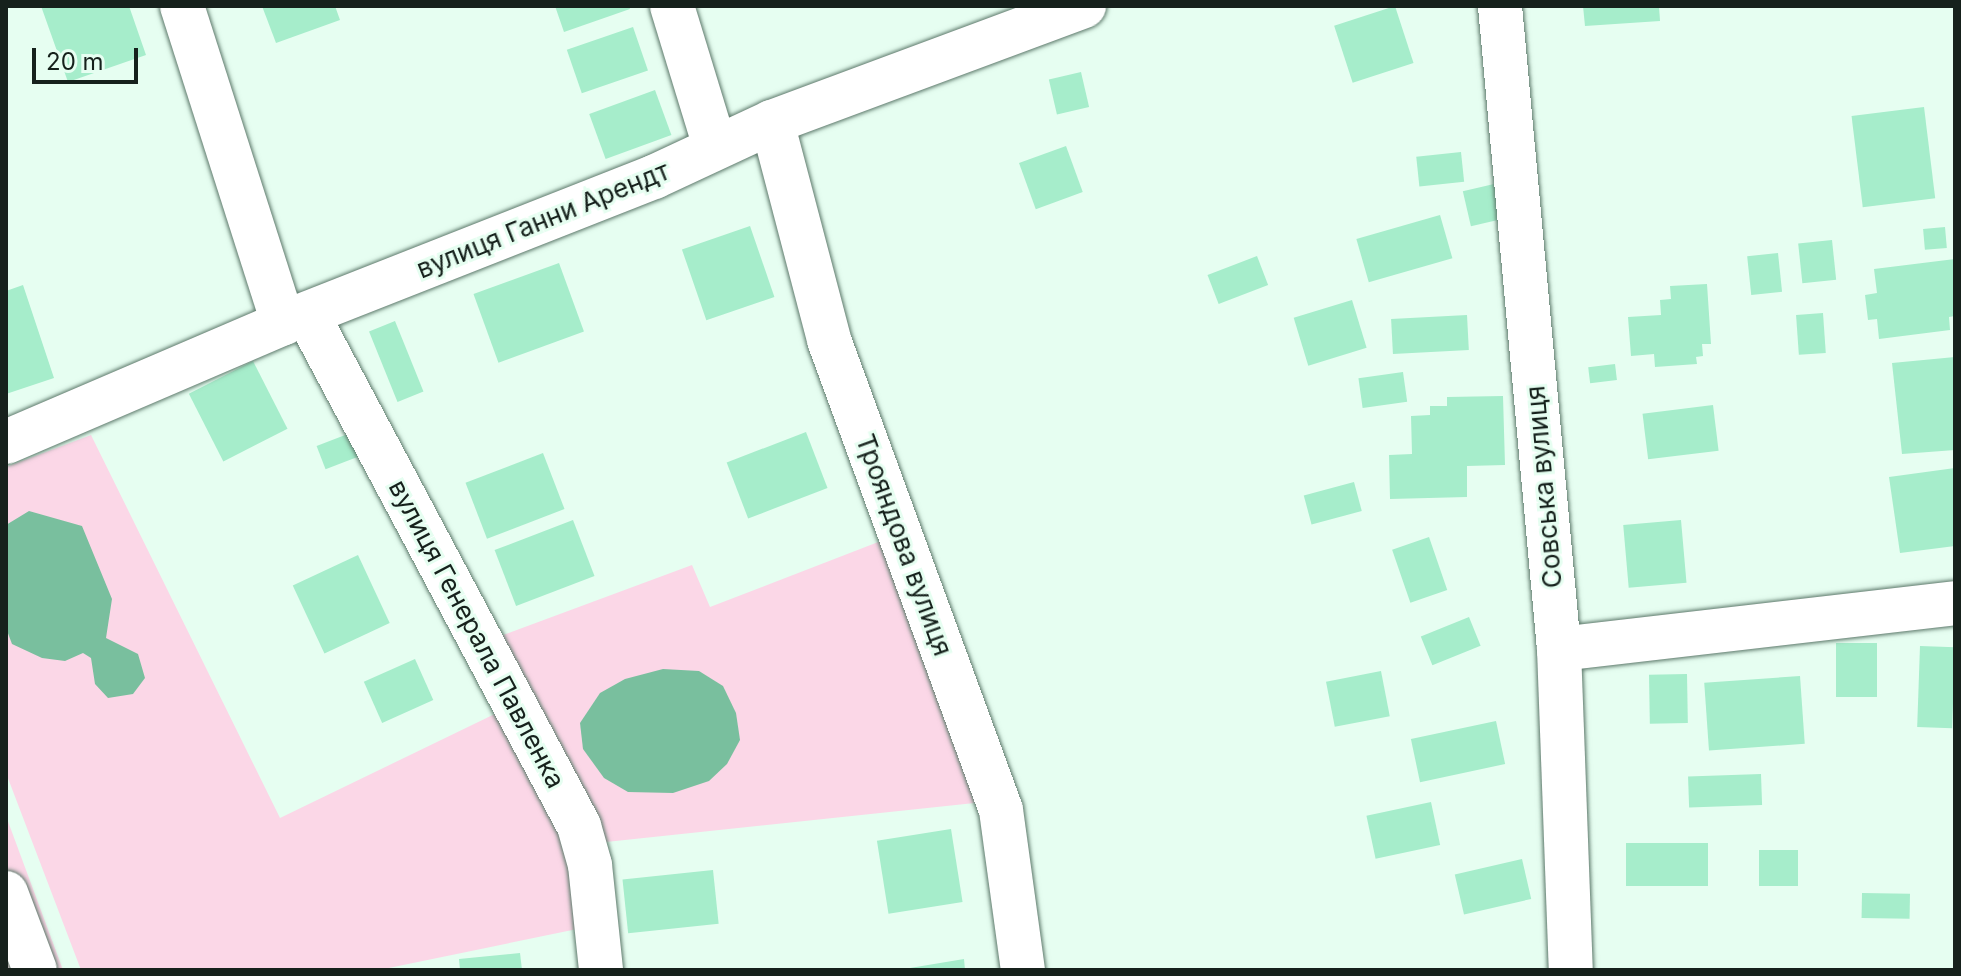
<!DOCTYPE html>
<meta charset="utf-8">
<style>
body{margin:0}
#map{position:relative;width:1961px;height:976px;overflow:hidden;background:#e6fef1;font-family:Inter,sans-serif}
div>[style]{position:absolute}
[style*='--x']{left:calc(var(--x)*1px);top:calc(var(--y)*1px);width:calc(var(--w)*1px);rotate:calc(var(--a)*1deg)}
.green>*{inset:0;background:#fbd7e7}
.water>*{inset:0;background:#79bf9e}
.building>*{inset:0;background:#a6edcb;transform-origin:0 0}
.roads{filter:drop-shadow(0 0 2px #5d796b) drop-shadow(0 0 2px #5d796b)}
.minor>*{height:44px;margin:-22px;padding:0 22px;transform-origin:22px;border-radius:22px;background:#fff}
span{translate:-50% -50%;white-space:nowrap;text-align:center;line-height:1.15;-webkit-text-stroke:6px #e6fef1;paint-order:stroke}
.street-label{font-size:26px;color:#16211c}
.frame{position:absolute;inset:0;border:8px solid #16211c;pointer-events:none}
.scale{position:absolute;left:32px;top:48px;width:106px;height:36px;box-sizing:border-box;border:4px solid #16211c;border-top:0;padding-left:10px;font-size:24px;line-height:28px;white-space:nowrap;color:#16211c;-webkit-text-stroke:6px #e6fef1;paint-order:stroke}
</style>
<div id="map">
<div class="green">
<div style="clip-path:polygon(91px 435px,280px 818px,503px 710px,565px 825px,582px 928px,379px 970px,81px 970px,6px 773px,6px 467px)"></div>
<div style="clip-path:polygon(886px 539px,984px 802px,606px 842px,495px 638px,692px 565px,710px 607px)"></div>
<div style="clip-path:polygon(6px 816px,63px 970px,6px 970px)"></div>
</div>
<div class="water">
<div style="clip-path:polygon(29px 511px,82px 526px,112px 599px,106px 638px,138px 654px,145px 678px,133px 694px,108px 698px,95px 684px,91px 658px,83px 653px,65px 661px,42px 658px,12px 644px,6px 628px,6px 525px)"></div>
<div style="clip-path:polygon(663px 669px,699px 671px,723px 686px,736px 713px,740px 740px,727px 764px,709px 781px,673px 793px,628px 792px,604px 778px,583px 749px,580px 723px,600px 693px,625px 679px)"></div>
</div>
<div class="building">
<div style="clip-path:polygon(41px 6px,129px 6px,146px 55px,68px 82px)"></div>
<div style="clip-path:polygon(262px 6px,335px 6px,340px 20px,276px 43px)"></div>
<div style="clip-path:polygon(555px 6px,629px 6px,630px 9px,564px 32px)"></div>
<div style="left:1395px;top:6px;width:60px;height:64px;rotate:72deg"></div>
<div style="clip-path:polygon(1583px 6px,1659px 6px,1660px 21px,1585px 26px)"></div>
<div style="left:633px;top:27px;width:46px;height:70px;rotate:71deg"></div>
<div style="left:1081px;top:72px;width:36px;height:33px;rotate:77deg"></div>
<div style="left:655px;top:90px;width:48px;height:70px;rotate:70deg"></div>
<div style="left:1924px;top:107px;width:92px;height:73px;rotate:83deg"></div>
<div style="left:1066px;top:146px;width:49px;height:50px;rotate:70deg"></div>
<div style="left:1461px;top:152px;width:30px;height:45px;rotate:84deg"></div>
<div style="left:1494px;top:184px;width:36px;height:32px;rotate:77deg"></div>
<div style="left:1440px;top:215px;width:45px;height:87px;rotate:74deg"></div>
<div style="left:750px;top:226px;width:75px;height:72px;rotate:71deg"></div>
<div style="left:1945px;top:227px;width:21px;height:22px;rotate:85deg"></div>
<div style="left:1832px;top:240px;width:40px;height:34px;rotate:84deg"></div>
<div style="left:1778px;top:253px;width:39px;height:31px;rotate:84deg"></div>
<div style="left:1257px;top:256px;width:31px;height:53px;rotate:69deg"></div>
<div style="clip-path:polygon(1955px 259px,1955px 316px,1949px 317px,1950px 330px,1879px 339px,1877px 319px,1868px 320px,1865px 295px,1877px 293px,1874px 269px)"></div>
<div style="left:559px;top:263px;width:73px;height:91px;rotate:70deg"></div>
<div style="clip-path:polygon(1707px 284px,1711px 344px,1702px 344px,1703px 356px,1696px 357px,1697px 364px,1655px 367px,1654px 354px,1631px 356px,1628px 317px,1661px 315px,1660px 300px,1671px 299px,1670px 286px)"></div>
<div style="clip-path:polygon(23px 285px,54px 378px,6px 394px,6px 291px)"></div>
<div style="left:1352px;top:300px;width:50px;height:61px;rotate:73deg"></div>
<div style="left:1823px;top:313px;width:40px;height:27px;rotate:86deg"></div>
<div style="left:1467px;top:315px;width:35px;height:76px;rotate:87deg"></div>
<div style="left:395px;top:321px;width:76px;height:28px;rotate:68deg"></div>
<div style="clip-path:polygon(1955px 357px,1955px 450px,1902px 454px,1892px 363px)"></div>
<div style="left:253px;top:361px;width:76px;height:72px;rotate:63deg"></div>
<div style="left:1615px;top:364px;width:16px;height:27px;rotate:83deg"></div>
<div style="left:1403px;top:372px;width:30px;height:45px;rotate:82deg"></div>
<div style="clip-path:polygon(1503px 396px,1505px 465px,1467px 466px,1467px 497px,1390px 499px,1389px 455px,1412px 454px,1411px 416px,1430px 415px,1430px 406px,1447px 406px,1447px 397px)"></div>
<div style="left:1713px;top:405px;width:46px;height:71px;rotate:83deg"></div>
<div style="left:353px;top:432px;width:25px;height:39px;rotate:69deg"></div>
<div style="left:806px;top:432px;width:60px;height:85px;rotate:69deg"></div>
<div style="left:543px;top:453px;width:60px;height:83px;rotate:69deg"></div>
<div style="clip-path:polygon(1955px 468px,1955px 546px,1900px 553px,1889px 477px)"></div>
<div style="left:1354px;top:482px;width:30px;height:52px;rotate:75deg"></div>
<div style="left:573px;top:520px;width:60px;height:84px;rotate:69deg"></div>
<div style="left:1681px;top:520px;width:63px;height:58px;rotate:85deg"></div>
<div style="left:1429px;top:537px;width:56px;height:39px;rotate:71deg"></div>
<div style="left:358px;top:555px;width:75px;height:72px;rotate:65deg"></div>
<div style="left:1469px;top:617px;width:31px;height:52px;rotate:68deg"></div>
<div style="left:1836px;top:643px;width:41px;height:54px"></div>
<div style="left:1920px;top:646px;width:35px;height:81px;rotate:2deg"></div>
<div style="left:415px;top:659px;width:45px;height:56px;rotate:66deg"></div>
<div style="left:1381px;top:671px;width:46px;height:56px;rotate:79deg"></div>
<div style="left:1687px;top:674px;width:49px;height:38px;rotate:89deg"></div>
<div style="left:1800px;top:676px;width:68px;height:96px;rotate:86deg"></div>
<div style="left:1496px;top:721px;width:44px;height:87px;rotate:78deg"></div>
<div style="left:1761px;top:774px;width:31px;height:73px;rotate:88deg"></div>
<div style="left:1431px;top:802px;width:44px;height:66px;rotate:78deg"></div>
<div style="left:951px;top:829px;width:74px;height:75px;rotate:81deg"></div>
<div style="left:1708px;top:843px;width:43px;height:82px;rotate:90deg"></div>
<div style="left:1759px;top:850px;width:39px;height:36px"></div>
<div style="left:1522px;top:859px;width:41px;height:69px;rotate:77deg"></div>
<div style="left:713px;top:870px;width:54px;height:91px;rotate:84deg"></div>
<div style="left:1862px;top:893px;width:48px;height:25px;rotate:1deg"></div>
<div style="clip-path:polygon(520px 953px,522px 970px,460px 970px,459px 959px)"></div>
<div style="clip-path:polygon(964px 959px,965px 970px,910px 970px,910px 968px)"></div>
</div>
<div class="roads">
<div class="minor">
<div style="--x:182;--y:6;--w:333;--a:72.3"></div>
<div style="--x:672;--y:6;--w:147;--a:73"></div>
<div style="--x:1500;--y:6;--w:646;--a:84.76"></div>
<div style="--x:1559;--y:649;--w:321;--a:87.9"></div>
<div style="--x:772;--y:122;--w:225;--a:75.3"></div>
<div style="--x:829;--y:340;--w:500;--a:69.9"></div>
<div style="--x:1001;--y:810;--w:162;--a:82.2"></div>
<div style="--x:307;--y:314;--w:580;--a:62.02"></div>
<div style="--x:579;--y:826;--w:41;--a:74.2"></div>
<div style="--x:590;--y:865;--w:106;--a:84"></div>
<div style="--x:6;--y:442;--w:301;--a:-23.2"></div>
<div style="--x:283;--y:323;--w:399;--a:-21.5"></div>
<div style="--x:654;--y:177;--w:130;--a:-25"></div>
<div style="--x:772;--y:122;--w:333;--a:-20.4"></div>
<div style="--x:1559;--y:649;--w:399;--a:-6.6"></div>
<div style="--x:6;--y:893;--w:82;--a:69.4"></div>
</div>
</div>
<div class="street-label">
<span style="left:543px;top:220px;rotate:-22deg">вулиця Ганни Арендт</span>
<span style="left:1544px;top:487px;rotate:-95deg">Совська вулиця</span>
<span style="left:904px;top:545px;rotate:70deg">Трояндова вулиця</span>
<span style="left:477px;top:634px;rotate:62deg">вулиця Генерала Павленка</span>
</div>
<div class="frame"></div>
<div class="scale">20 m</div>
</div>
